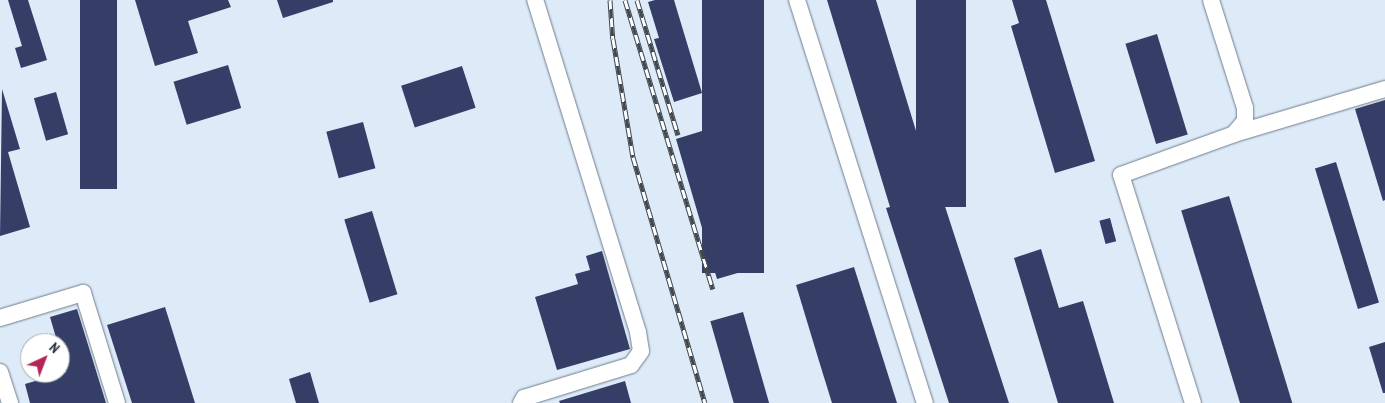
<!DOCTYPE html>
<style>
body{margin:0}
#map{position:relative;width:1385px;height:403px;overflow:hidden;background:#ddebf9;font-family:"PT Sans Narrow",sans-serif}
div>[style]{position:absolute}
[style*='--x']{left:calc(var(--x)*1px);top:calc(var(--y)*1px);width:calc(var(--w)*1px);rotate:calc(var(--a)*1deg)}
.building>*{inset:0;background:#353e67;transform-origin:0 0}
.roads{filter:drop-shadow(0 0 1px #707c89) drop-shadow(0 0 1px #707c89)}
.minor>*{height:16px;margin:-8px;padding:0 8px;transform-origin:8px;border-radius:8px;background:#fff}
.rail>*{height:5px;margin-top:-2.5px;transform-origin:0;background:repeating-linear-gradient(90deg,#fff 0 9px,#42484e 0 18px);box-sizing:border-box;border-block:1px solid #42484e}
span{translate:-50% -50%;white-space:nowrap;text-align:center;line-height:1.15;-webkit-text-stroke:5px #fff;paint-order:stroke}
.north{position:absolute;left:20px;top:333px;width:50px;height:50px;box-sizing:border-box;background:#fff;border:1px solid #aaacae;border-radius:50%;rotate:43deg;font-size:14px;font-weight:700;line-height:20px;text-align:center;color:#2b3035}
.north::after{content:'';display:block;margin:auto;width:18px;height:22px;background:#b52556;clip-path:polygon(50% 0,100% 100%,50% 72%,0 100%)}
</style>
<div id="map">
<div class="building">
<div style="clip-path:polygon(8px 0,28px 0,47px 60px,21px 68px,15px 48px,22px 46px)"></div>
<div style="left:80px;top:0;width:37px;height:189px"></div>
<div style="clip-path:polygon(135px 0,228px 0,231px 7px,188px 21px,198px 53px,155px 66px)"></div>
<div style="clip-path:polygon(277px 0,333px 0,333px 2px,283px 18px)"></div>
<div style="clip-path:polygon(655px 0,674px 0,702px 93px,674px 102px,654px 39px,659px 38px,648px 2px)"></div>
<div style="left:702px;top:0;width:62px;height:273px"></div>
<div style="clip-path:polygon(827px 0,876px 0,935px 193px,940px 191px,1009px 403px,949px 403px,886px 208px,890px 207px)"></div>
<div style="left:916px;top:0;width:50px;height:207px"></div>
<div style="clip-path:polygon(1012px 0,1046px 0,1095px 161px,1055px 173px,1011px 26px,1019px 23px)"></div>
<div style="left:1157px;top:34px;width:105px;height:33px;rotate:73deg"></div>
<div style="left:228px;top:65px;width:45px;height:57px;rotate:73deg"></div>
<div style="left:462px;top:66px;width:44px;height:64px;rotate:72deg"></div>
<div style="clip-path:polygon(2px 89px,20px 149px,8px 152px,30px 227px,0 236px)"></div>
<div style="left:56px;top:92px;width:44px;height:23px;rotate:74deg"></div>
<div style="clip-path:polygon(1385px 100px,1385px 200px,1383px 201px,1355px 109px)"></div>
<div style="left:363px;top:122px;width:48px;height:38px;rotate:75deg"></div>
<div style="clip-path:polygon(715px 127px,737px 201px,729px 203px,748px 270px,717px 279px,676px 139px)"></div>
<div style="left:1336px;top:162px;width:147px;height:22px;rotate:73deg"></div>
<div style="left:1229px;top:196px;width:217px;height:50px;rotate:73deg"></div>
<div style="left:372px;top:211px;width:87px;height:29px;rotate:73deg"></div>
<div style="left:1110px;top:218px;width:24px;height:11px;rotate:75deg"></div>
<div style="clip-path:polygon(1041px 249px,1059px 308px,1083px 301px,1114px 403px,1058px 403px,1014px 258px)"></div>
<div style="clip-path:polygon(602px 251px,630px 349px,557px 370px,535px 297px,578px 284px,575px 274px,590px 270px,586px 256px)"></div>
<div style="clip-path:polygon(854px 267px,897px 403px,832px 403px,819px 361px,796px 285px)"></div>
<div style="clip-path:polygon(165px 307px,195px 403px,132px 403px,107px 325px)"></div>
<div style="clip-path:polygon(77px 309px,106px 403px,30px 403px,25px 384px,66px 372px,50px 317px)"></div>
<div style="left:743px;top:312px;width:95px;height:34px;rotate:74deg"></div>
<div style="clip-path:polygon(1385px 342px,1385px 393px,1383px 393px,1369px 347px)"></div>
<div style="clip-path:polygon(310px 372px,319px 403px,296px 403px,289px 379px)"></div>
<div style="clip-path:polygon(625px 381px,631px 403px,560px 403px,559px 401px)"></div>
</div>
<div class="roads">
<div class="minor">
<div style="--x:797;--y:0;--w:423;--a:72.4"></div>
<div style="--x:1234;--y:134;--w:158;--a:-16.6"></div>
<div style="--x:0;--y:318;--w:87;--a:-16.8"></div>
<div style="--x:83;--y:293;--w:115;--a:72.8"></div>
<div style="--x:0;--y:372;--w:33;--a:72"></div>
<div style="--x:521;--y:403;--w:6;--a:-59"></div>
<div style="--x:524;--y:398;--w:112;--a:-17.1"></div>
<div style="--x:631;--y:365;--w:17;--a:-54"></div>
<div style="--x:641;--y:351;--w:19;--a:-99"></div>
<div style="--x:638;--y:332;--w:348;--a:-107.2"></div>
<div style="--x:1193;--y:403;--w:239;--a:-107.5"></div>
<div style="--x:1121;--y:175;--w:120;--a:-19.9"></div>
<div style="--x:1234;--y:134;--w:17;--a:-50"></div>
<div style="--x:1245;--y:121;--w:13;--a:-90"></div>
<div style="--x:1245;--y:108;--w:113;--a:-107.5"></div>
</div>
</div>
<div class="rail">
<div style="--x:610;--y:0;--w:39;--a:86"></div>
<div style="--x:613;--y:39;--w:120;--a:80.4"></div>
<div style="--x:633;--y:157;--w:256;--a:73.7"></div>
<div style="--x:625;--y:0;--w:302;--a:73.1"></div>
<div style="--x:637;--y:0;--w:141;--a:73.1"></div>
</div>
<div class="north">N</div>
</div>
